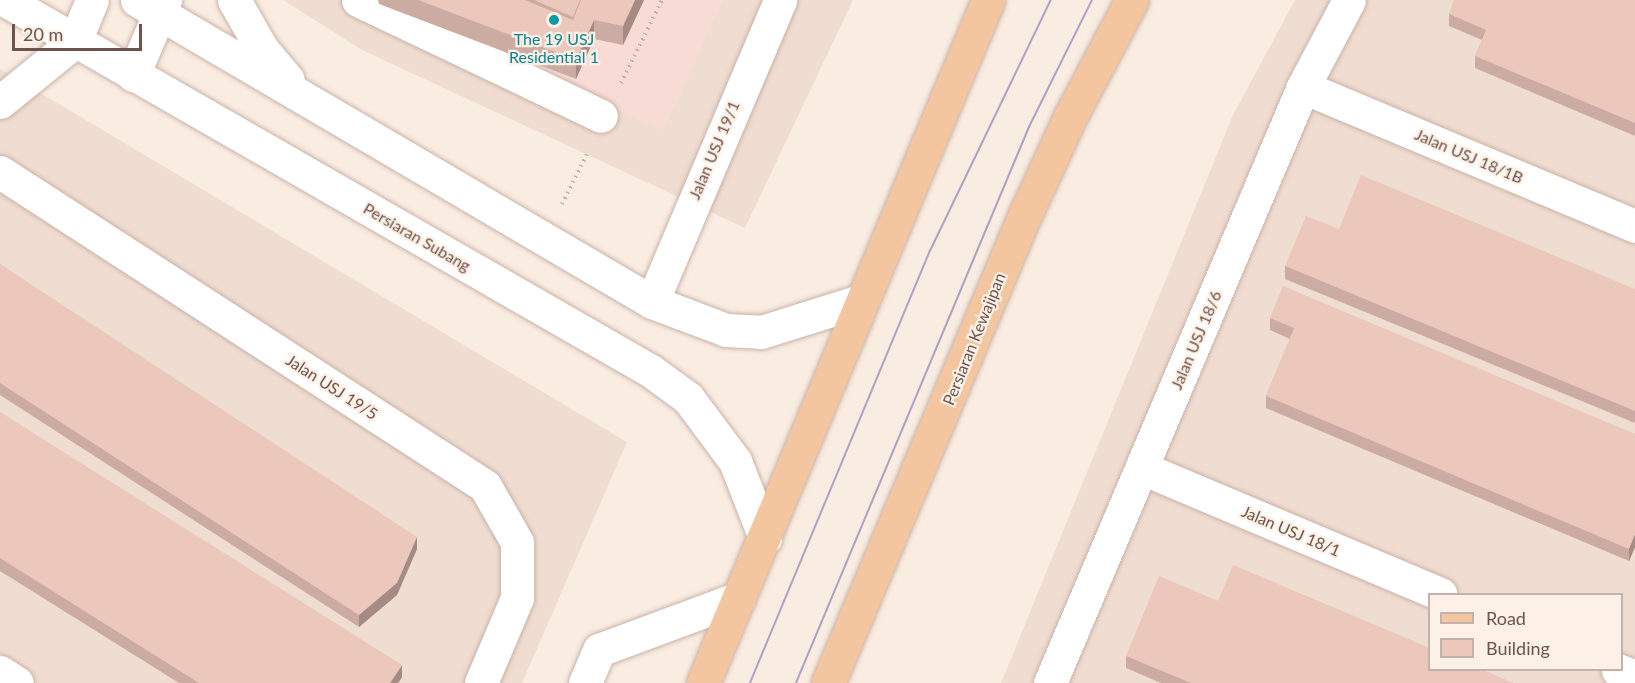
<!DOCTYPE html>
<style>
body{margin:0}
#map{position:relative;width:1635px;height:683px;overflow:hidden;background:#f9ece1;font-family:Lato,sans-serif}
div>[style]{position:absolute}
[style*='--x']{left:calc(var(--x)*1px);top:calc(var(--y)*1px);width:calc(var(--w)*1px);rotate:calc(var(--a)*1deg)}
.residential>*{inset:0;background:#f0ddd1}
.commercial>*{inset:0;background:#f9dbd6}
.path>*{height:4px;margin-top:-2px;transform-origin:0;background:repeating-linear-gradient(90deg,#d0aaa0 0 1.5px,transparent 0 6px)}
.roads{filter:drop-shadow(0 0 2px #c9b3aa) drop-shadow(0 0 2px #c9b3aa)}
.minor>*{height:33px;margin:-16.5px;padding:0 16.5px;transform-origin:16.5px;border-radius:16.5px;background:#fff}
.major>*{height:33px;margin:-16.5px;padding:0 16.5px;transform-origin:16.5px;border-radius:16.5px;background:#f3c69f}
.tram>*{height:1.5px;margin:-0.75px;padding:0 0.75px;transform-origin:0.75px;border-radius:0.75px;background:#aea2c1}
.wall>*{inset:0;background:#cbaba2}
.shaded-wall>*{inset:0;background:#a58b84}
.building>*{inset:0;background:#ecc7bc}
.dots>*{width:16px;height:16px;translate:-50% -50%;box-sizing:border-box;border:3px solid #fdf1e7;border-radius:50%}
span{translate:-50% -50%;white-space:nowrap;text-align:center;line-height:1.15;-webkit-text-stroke:4.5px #fdf1e7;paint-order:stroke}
.culture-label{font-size:16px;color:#0d838f}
.street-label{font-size:16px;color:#6e524b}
.legend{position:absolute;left:1428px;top:593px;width:195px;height:78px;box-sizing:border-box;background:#fdf1e7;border:2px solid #c4b1a9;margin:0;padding:8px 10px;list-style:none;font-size:18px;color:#6e524b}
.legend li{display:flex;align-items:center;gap:12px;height:30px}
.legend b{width:30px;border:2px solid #c4b1a9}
.scale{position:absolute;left:12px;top:24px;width:130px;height:27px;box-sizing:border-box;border:3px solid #6e524b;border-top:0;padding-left:8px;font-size:18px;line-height:21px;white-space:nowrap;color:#6e524b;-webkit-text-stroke:4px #fdf1e7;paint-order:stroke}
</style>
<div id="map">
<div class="residential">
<div style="clip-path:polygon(283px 0,853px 0,745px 228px,362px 50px)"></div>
<div style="clip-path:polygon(evenodd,1295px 0,1635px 0,1635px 683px,1001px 683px,1233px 115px,1295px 0,1430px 594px,1622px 594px,1622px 670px,1430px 670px,1430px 594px)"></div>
<div style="clip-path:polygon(0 69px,627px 442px,522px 683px,0 683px)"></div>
</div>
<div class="commercial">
<div style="clip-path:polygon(382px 0,723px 0,663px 131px)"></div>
</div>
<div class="path">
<div style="--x:621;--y:83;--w:93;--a:-63.7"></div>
<div style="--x:562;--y:204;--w:58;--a:-63.4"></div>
</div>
<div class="roads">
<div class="minor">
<div style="--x:5;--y:0;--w:745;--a:29.87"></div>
<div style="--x:651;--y:371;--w:46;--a:36.1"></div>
<div style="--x:688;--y:398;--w:79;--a:53.3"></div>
<div style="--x:735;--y:461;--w:83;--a:68.7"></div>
<div style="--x:137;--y:0;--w:597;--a:30.39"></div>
<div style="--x:652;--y:302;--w:79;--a:20.7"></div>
<div style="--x:726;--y:330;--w:35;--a:3"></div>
<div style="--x:761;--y:332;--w:104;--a:-17.4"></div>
<div style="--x:234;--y:0;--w:56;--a:60.3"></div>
<div style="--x:262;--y:49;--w:40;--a:50"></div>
<div style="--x:358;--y:0;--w:269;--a:25.5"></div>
<div style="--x:133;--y:75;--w:82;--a:-66.9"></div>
<div style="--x:1303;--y:87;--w:360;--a:22.7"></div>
<div style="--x:0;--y:102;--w:97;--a:-39.1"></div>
<div style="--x:75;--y:41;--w:44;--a:-67.5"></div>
<div style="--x:0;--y:172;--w:578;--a:32.92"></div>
<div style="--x:485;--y:486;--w:64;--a:60.3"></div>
<div style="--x:517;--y:542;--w:56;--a:90"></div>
<div style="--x:517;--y:598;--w:92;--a:113"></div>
<div style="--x:652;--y:302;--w:328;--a:-67"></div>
<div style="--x:1142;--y:468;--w:324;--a:22.9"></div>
<div style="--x:1618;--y:670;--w:18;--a:22"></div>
<div style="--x:0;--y:672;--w:20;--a:33"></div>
<div style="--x:585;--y:683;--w:36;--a:-67"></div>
<div style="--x:599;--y:650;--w:149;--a:-20.4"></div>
<div style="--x:1050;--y:683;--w:647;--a:-67"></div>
<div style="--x:1303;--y:87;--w:98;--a:-62.1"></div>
</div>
<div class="major">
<div style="--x:703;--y:683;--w:740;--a:-67.35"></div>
<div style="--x:828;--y:683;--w:506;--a:-67.19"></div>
<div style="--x:1024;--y:217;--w:110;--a:-65.3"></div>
<div style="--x:1070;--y:117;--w:132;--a:-62.1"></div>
</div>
</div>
<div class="tram">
<div style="--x:750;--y:683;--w:468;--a:-67.4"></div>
<div style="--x:930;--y:251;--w:279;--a:-64.3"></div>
<div style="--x:796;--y:683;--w:603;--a:-67.26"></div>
<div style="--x:1029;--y:127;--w:142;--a:-63.6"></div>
</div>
<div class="wall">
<div style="clip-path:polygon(378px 0,644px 0,623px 45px,594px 39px,576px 79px,379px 4px)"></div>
<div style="clip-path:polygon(1635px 0,1635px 136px,1475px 68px,1475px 56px,1482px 40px,1449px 26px,1449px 14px)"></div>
<div style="clip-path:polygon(1339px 229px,1635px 289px,1635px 423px,1285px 279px,1285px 266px)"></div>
<div style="clip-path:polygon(0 264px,417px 549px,397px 595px,359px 627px,0 395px)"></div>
<div style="clip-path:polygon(1270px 318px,1635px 434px,1635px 547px,1629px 561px,1266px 408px,1266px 396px,1290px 339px,1270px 330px)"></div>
<div style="clip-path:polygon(0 412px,402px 677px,398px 683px,179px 683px,0 571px)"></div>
<div style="clip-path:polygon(1218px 601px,1513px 683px,1161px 683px,1126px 668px,1126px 656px)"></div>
</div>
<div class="shaded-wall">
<div style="clip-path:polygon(635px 0,644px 0,623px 45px,623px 26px)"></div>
<div style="clip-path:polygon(594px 20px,594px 39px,576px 79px,576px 60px)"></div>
<div style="clip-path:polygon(1635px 534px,1635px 547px,1629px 561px,1629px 549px)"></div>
<div style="clip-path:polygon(417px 537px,417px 549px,397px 595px,359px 627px,359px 615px)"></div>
<div style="clip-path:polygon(402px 665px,402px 677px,398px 683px,390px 683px)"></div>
</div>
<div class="building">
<div style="clip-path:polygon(418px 0,525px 0,573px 20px,581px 0,635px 0,623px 26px,594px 20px,576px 60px)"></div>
<div style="clip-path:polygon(534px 0,580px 0,573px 17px)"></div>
<div style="clip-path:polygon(1454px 0,1635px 0,1635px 123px,1475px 56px,1486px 30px,1449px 14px)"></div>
<div style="clip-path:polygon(1361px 175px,1635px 289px,1635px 411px,1285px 266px,1306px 216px,1339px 229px)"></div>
<div style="clip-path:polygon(0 264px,417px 537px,397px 583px,359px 615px,0 383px)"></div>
<div style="clip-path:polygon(1283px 286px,1635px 434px,1635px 534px,1629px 549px,1266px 396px,1294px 328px,1270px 318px)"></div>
<div style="clip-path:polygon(0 412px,402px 665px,390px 683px,199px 683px,0 558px)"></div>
<div style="clip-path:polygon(1233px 565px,1430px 648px,1430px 669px,1481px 669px,1513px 683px,1191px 683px,1126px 656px,1159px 576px,1218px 601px)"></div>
</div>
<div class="dots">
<div style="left:554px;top:20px;background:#0f9aa8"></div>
</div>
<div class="culture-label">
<span style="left:554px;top:48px">The 19 USJ<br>Residential 1</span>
</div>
<div class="street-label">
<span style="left:714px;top:150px;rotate:-67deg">Jalan USJ 19/1</span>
<span style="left:1469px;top:156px;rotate:23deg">Jalan USJ 18/1B</span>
<span style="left:417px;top:237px;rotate:30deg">Persiaran Subang</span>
<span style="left:974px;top:339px;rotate:-68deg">Persiaran Kewajipan</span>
<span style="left:1196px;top:340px;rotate:-67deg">Jalan USJ 18/6</span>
<span style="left:332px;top:387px;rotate:33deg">Jalan USJ 19/5</span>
<span style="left:1291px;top:531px;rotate:23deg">Jalan USJ 18/1</span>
</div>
<ul class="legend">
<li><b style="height:8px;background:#f3c69f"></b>Road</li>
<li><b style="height:16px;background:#ecc7bc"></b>Building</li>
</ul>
<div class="scale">20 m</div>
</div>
